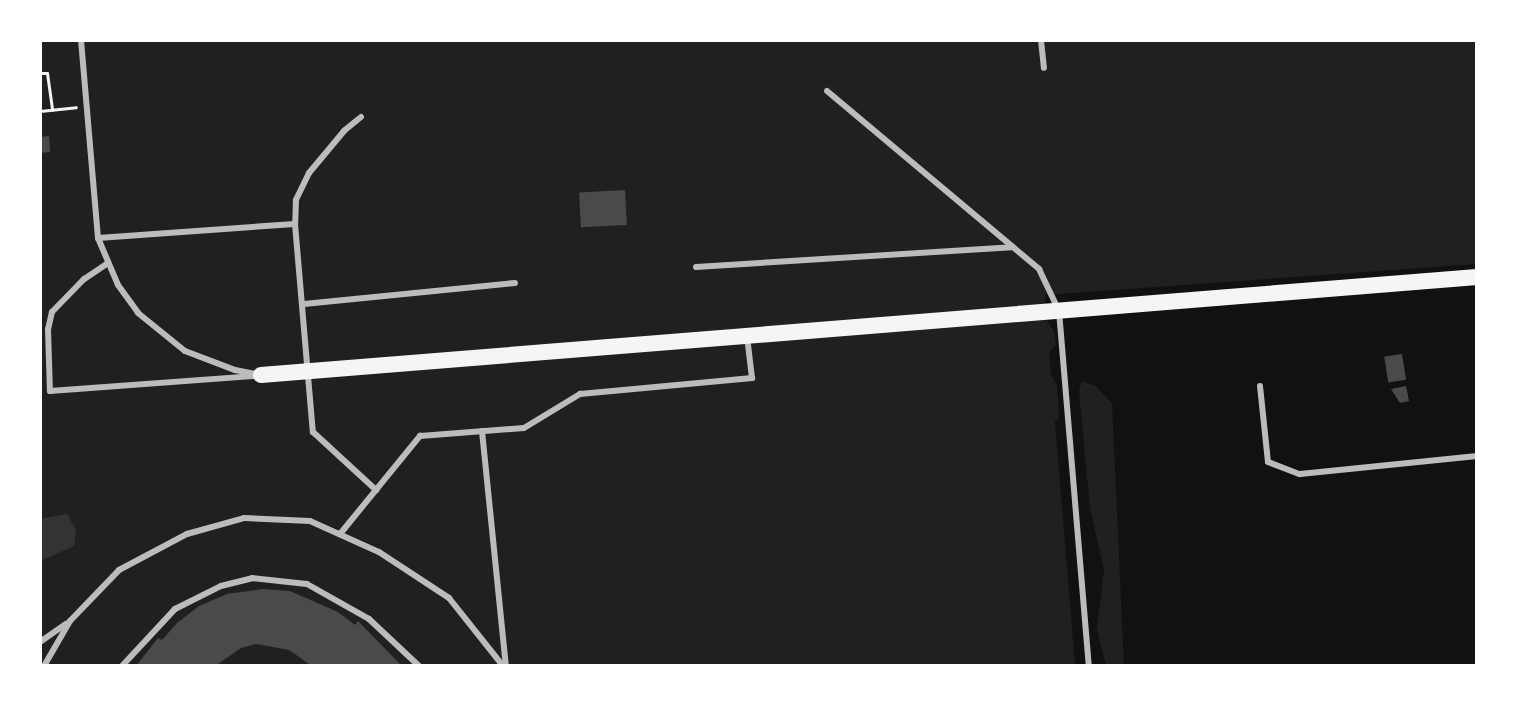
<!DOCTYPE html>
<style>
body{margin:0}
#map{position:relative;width:1517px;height:706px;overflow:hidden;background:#111;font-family:Ubuntu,sans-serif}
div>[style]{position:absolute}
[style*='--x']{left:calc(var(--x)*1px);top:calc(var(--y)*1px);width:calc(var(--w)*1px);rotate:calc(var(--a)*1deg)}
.green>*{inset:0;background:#202020}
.water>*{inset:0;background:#333}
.building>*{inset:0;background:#4a4a4a;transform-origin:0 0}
.path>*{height:3px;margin:-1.5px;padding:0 1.5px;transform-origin:1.5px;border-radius:1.5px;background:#f5f5f5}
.service>*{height:6px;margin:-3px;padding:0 3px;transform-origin:3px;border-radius:3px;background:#bcbcbc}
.secondary>*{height:16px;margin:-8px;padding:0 8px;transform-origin:8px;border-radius:8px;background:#f5f5f5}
span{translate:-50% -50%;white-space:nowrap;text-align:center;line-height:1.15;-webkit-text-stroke:8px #fff;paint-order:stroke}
.frame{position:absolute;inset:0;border:42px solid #fff;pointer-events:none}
</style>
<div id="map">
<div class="green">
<div style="clip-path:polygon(40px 40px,1477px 40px,1477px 264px,1045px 295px,1047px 321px,1054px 331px,1056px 344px,1049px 353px,1051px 374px,1057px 385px,1059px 419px,1055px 421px,1075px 666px,40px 666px)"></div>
<div style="clip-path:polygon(1082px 381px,1096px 386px,1112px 404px,1124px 666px,1106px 666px,1097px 629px,1104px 570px,1090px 508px,1079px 391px)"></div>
</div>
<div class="water">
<div style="clip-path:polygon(67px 514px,76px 530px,74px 546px,40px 561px,40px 519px)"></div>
</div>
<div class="building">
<div style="clip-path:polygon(49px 136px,50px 152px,40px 153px,40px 137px)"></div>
<div style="left:625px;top:190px;width:35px;height:46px;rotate:87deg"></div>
<div style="left:1402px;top:354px;width:26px;height:18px;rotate:81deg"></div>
<div style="clip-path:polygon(1406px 386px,1409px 401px,1400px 403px,1391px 389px)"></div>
<div style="clip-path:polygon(263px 589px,290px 591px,338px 612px,355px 625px,358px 621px,402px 666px,312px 666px,289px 650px,256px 644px,241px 648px,215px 666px,136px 666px,158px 638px,162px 640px,177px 623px,199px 606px,227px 594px)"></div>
</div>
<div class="path">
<div style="--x:40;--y:73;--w:7;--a:0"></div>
<div style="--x:47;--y:73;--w:37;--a:82"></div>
<div style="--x:40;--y:111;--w:36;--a:-6"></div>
</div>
<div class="service">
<div style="--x:81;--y:40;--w:199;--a:85.1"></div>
<div style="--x:98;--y:238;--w:51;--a:66.9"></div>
<div style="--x:118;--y:285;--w:34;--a:54"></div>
<div style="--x:138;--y:313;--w:60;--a:39"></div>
<div style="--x:185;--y:351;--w:53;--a:20.8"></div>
<div style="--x:235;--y:370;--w:25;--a:11"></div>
<div style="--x:1041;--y:40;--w:28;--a:84"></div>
<div style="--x:827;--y:91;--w:277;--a:40"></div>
<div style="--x:1039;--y:269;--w:47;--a:64.5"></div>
<div style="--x:1059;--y:311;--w:356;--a:85.2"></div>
<div style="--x:361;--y:117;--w:22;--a:141"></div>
<div style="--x:344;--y:131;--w:55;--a:129.8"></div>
<div style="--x:309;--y:173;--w:30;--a:116"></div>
<div style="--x:296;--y:200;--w:24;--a:92"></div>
<div style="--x:295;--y:224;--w:209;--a:85.1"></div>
<div style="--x:313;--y:432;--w:86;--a:42.6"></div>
<div style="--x:98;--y:238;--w:197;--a:-4.1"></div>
<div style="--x:108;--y:263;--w:29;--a:146"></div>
<div style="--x:84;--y:279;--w:46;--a:134.1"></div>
<div style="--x:52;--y:312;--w:17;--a:103"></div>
<div style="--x:48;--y:329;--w:62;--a:88.2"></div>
<div style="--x:50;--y:391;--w:203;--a:-4.2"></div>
<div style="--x:696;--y:267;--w:316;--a:-3.6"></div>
<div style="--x:304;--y:304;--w:212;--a:-5.7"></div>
<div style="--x:1260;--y:386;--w:76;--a:84"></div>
<div style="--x:1268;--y:462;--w:34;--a:21"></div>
<div style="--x:1300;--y:474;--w:178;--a:-5.8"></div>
<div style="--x:482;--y:431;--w:236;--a:84.2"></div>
<div style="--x:340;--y:534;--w:127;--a:-50.8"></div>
<div style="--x:420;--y:436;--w:104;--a:-4.4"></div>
<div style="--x:524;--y:428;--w:66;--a:-31.3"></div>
<div style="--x:580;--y:394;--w:173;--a:-5.3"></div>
<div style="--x:752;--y:378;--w:42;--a:-96.8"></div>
<div style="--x:40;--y:642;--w:32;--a:-35"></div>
<div style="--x:44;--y:666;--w:52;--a:-60"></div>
<div style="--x:70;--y:621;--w:71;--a:-46.1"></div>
<div style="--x:119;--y:570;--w:77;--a:-27.9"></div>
<div style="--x:187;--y:534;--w:59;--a:-15.7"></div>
<div style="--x:244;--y:518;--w:66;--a:2.6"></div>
<div style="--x:310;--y:521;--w:76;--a:24.2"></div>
<div style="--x:379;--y:552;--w:84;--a:33.3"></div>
<div style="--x:449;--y:598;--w:87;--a:51.5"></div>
<div style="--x:122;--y:666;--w:78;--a:-47.1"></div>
<div style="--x:175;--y:609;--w:51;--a:-26.6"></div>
<div style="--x:221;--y:586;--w:32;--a:-14"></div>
<div style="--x:252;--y:578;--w:55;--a:6.2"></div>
<div style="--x:307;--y:584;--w:71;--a:29.4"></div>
<div style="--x:369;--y:619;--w:69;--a:43.2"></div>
</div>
<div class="secondary">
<div style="--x:261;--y:375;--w:1220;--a:-4.61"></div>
</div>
<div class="frame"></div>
</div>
